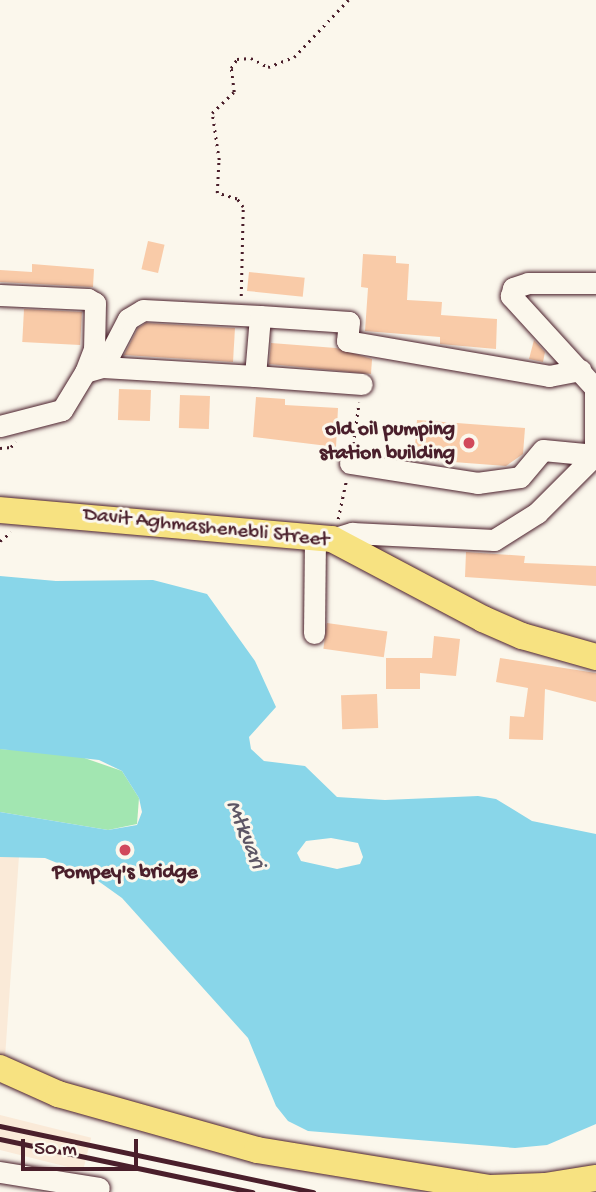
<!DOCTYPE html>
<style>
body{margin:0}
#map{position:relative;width:596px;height:1192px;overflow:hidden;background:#fbf7ec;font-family:"Gochi Hand",sans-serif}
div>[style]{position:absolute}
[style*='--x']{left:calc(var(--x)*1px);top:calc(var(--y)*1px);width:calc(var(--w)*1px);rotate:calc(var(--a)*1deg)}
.built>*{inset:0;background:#faead8;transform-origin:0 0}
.green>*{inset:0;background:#a2e6b1}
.water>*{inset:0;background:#89d6e9}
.building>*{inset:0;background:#f9cba8;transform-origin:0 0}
.path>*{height:2.5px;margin-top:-1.25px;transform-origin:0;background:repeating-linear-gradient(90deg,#4a1f2b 0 2px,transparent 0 7px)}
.roads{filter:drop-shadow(0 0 2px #4a1f2b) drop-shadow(0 0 2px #4a1f2b)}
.minor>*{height:21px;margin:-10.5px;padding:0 10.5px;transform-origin:10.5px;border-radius:10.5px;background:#fbf7ec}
.major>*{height:26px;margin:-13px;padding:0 13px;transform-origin:13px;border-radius:13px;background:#f7e281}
.rail>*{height:4.5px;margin:-2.25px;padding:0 2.25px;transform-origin:2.25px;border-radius:2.25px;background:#4a1f2b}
.dots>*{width:19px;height:19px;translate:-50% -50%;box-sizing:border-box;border:4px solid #fbf7ec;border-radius:50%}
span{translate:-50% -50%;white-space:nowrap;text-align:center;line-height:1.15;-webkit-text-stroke:6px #fbf7ec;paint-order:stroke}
.poi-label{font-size:21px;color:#4a1f2b;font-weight:700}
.right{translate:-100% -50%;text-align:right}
.street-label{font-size:21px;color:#4a1f2b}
.water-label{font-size:23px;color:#5d5664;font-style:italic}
.scale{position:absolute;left:21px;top:1139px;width:117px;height:32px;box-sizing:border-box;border:4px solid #4a1f2b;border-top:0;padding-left:9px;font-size:21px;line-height:24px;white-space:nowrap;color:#4a1f2b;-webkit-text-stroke:5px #fbf7ec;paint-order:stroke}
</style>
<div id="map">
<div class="built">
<div style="clip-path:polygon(19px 856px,5px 1058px,0 1056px,0 857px)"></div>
<div style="left:0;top:1115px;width:94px;height:34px;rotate:14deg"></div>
</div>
<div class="green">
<div style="clip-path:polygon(0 749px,70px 753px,122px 771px,139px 798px,137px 824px,108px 830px,0 812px)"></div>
</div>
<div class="water">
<div style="clip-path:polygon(evenodd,0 576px,56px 581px,153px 580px,207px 594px,255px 661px,276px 707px,249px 737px,251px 749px,264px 761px,305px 766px,337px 797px,385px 800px,478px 796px,496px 799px,532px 821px,596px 834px,596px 1124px,547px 1145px,515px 1148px,308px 1131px,288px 1121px,276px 1106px,248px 1038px,122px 898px,94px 878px,45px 858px,0 857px,0 812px,108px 830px,137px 825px,142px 812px,139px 798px,122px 771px,99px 760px,0 749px,0 576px,331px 838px,358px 843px,363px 857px,360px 864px,337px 869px,301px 861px,297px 853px,306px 841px,331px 838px)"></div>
</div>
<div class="building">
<div style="left:148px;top:241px;width:17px;height:29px;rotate:13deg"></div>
<div style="clip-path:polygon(363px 254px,396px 256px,396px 263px,409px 264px,407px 300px,442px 302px,441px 315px,497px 319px,496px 349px,440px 344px,440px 337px,365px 331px,368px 288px,361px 287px)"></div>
<div style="clip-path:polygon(32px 264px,94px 269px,93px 287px,0 282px,0 270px,32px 272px)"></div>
<div style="left:249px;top:272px;width:56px;height:19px;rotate:6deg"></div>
<div style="left:24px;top:309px;width:58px;height:33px;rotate:3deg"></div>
<div style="clip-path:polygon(146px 323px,235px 328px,233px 362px,124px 355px,138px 328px)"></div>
<div style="clip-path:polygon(534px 340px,545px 352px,543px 362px,529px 359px)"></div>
<div style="clip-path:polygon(271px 343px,336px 348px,372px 359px,371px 374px,269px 364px)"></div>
<div style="left:119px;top:389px;width:32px;height:31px;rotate:2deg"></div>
<div style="left:180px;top:395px;width:30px;height:33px;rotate:2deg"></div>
<div style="clip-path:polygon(256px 397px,285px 399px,285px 405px,338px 408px,336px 447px,253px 437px)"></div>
<div style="clip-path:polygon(417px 420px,525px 428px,523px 454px,506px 466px,414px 459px)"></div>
<div style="clip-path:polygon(466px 552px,525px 556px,524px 563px,596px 566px,596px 586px,465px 577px)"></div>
<div style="left:327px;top:623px;width:61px;height:26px;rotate:8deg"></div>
<div style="clip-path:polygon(434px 636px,460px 639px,456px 676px,420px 673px,420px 689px,386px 689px,386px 658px,432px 658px)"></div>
<div style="clip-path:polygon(500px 658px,596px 673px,596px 702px,545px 689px,543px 740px,509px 739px,510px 716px,524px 717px,528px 688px,496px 682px)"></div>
<div style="left:377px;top:694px;width:34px;height:36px;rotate:88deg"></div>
</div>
<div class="path">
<div style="--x:241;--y:296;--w:89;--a:-88.7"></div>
<div style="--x:243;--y:207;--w:10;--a:-127"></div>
<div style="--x:237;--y:199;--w:21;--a:-163"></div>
<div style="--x:217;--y:193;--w:33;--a:-87"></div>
<div style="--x:219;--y:160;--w:48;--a:-98.5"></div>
<div style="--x:212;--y:113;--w:30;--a:-44"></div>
<div style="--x:234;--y:92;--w:24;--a:-97"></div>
<div style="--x:231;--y:68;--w:11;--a:-56"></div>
<div style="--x:237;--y:59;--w:14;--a:-4"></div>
<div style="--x:251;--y:58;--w:19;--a:28"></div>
<div style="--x:268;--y:67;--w:28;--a:-21"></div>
<div style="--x:294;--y:57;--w:79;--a:-46.5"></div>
<div style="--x:353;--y:444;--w:42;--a:-81.9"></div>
<div style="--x:0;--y:448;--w:11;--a:-5"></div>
<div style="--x:11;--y:447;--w:7;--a:-56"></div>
<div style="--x:338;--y:519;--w:39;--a:-78"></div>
<div style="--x:0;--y:541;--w:14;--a:-39"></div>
</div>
<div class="roads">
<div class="minor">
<div style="--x:0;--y:295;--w:88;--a:2.6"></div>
<div style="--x:88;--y:299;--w:8;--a:30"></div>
<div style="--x:95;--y:303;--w:46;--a:91.2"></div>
<div style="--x:94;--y:349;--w:25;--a:111"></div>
<div style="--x:103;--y:367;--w:54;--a:-62.5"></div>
<div style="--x:128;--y:319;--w:17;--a:-31"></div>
<div style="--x:143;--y:310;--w:117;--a:2.9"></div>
<div style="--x:255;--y:376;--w:107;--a:4.3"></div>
<div style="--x:0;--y:426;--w:64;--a:-14.5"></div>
<div style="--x:62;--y:410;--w:44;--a:-58.8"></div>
<div style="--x:85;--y:372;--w:19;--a:-16"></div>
<div style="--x:103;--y:367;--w:152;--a:3.4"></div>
<div style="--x:255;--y:376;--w:60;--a:-85.2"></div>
<div style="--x:260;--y:316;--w:89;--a:3.9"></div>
<div style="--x:349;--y:322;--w:19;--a:96"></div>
<div style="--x:347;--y:341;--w:205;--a:9.8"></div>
<div style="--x:549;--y:376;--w:32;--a:-11"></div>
<div style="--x:350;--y:463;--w:129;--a:8.9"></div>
<div style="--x:477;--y:483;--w:43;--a:-7.9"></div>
<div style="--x:520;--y:477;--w:35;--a:-50"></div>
<div style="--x:543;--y:450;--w:52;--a:5.5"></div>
<div style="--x:332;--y:539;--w:21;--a:-17"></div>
<div style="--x:352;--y:533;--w:142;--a:2.8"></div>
<div style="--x:494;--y:540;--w:51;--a:-32.1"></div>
<div style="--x:537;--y:513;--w:82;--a:-45"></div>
<div style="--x:595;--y:455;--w:67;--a:-90"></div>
<div style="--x:595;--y:388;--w:125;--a:-132.4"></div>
<div style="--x:511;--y:296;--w:8;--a:-76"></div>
<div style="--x:513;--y:288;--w:16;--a:-18"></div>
<div style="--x:528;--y:283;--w:68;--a:0"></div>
<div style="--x:314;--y:633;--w:97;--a:-89.4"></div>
<div style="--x:0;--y:1172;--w:100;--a:9.2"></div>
</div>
<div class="major">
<div style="--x:0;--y:510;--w:333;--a:5"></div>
<div style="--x:332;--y:539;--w:171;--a:27.9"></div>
<div style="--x:483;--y:619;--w:43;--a:23.6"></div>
<div style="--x:522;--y:636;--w:77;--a:15.8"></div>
<div style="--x:0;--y:1068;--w:64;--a:24.1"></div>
<div style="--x:58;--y:1094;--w:207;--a:15.7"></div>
<div style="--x:257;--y:1150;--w:236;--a:9.3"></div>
<div style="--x:490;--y:1188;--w:55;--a:-2.1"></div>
<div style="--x:545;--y:1186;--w:52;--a:-8.9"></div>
</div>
</div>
<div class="rail">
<div style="--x:0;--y:1126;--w:320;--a:11.9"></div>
<div style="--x:0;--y:1139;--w:258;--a:11.9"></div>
</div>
<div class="dots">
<div style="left:469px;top:443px;background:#d1495b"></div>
<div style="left:125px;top:850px;background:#d1495b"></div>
</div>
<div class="poi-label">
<span class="right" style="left:455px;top:443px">old oil pumping<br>station building</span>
<span style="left:125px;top:874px">Pompey's bridge</span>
</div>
<div class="street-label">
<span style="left:206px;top:529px;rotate:6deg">Davit Aghmashenebli Street</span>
</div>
<div class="water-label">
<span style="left:244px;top:835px;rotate:68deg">Mtkvari</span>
</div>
<div class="scale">50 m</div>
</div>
